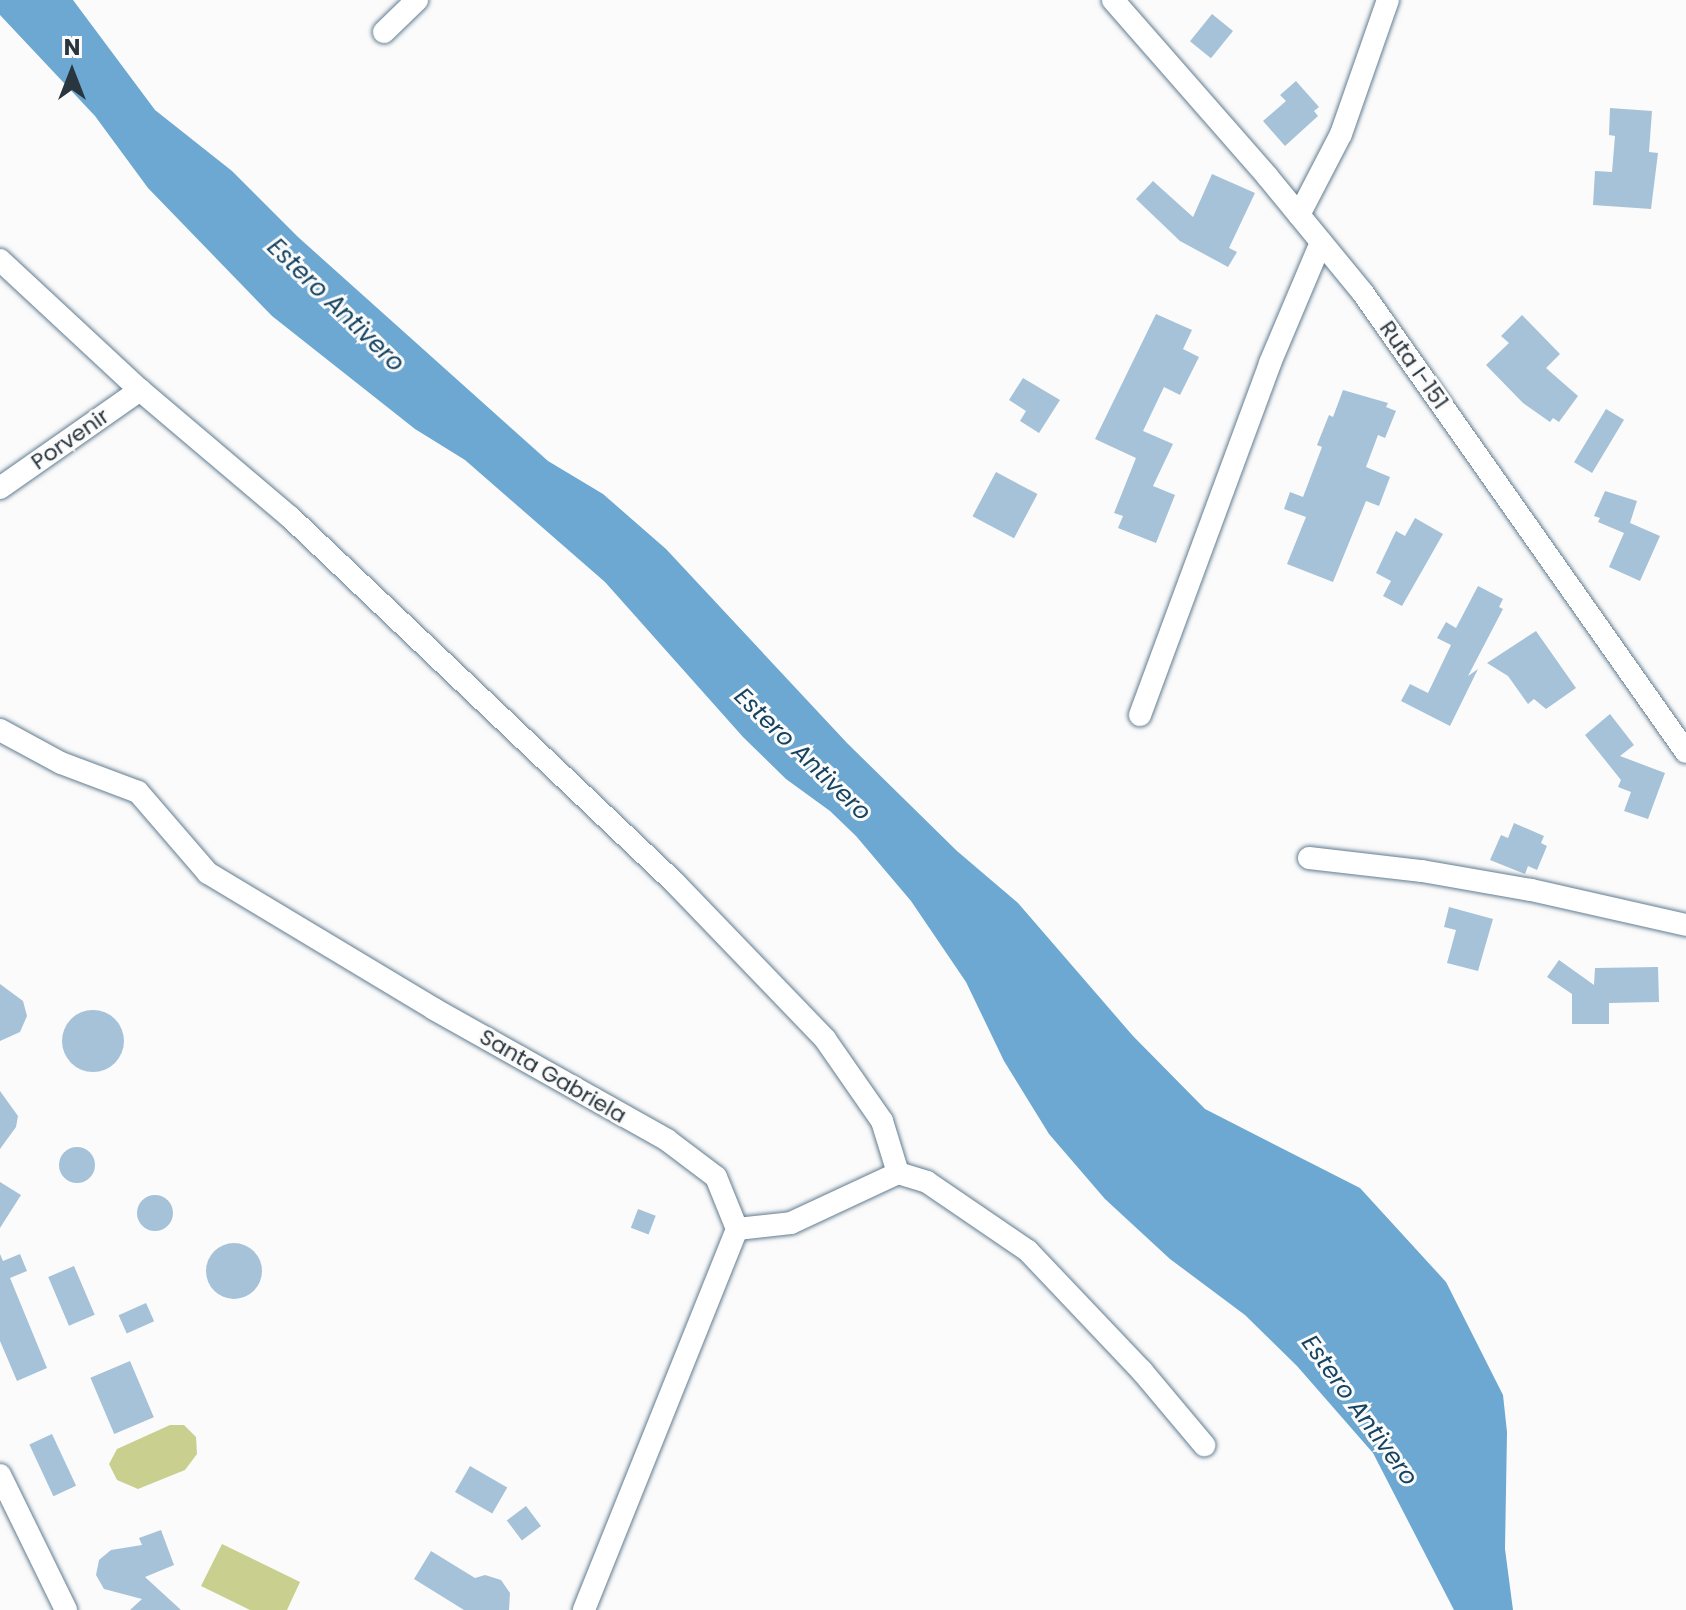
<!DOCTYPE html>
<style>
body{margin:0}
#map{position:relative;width:1686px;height:1610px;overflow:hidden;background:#fbfbfb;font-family:Poppins,sans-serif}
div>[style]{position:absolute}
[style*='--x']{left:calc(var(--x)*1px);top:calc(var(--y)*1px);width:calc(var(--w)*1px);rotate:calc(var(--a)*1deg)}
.green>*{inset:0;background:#c9d08f}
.water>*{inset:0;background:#6ca8d1}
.building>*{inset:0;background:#a5c2d8;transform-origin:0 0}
.round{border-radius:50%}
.roads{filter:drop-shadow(0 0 2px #627d91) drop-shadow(0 0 2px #627d91)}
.minor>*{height:22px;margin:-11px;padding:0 11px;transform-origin:11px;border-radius:11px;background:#fff}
span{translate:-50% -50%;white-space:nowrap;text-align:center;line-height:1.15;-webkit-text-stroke:6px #fbfbfb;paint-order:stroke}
.street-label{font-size:22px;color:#2a363f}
.water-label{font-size:24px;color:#154360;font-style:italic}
.north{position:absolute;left:32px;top:32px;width:80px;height:80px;-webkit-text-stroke:6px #fbfbfb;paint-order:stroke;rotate:0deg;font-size:22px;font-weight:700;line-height:32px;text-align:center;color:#2a363f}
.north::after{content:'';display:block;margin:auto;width:28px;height:36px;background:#2a363f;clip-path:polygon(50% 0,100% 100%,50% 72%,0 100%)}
</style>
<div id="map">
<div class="green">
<div style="clip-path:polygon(170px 1425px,184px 1425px,196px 1437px,197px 1454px,185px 1470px,138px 1489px,117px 1480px,109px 1464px,117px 1449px)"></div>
<div style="clip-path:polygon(222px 1544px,300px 1582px,287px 1610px,250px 1610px,201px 1586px)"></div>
</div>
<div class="water">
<div style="clip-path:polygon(0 0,73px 0,155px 110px,232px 171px,298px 237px,548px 461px,603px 494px,666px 549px,847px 743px,957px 851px,1018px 903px,1133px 1036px,1205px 1109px,1360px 1188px,1446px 1282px,1503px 1395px,1507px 1432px,1505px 1549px,1513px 1610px,1454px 1610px,1373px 1453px,1297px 1366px,1245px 1315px,1170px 1259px,1105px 1199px,1049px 1134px,1004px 1061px,966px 982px,911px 901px,856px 836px,830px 811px,786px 779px,743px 737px,605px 582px,465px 460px,415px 429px,272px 316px,148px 188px,95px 116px,0 15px)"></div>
</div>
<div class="building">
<div style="left:1212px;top:14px;width:27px;height:35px;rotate:39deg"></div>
<div style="clip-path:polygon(1296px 81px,1319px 107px,1314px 111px,1318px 116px,1285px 146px,1263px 121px,1286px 101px,1280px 95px)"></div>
<div style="clip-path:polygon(1610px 108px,1652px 111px,1649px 152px,1658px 153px,1651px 209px,1593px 205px,1595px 171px,1612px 172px,1615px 136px,1609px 135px)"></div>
<div style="clip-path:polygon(1212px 174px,1255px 193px,1229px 248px,1237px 252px,1228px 267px,1180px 241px,1136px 199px,1153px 181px,1193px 217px)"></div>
<div style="clip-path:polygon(1156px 314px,1192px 330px,1183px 349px,1199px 357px,1180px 395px,1164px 387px,1143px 431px,1173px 444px,1153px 486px,1175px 495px,1156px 543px,1118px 528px,1123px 516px,1114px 513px,1136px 458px,1095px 439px)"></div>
<div style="clip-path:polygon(1522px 315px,1560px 354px,1546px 368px,1578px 396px,1559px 422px,1553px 418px,1550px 422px,1523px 403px,1486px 365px,1509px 343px,1501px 336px)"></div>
<div style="clip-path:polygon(1023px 378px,1060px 400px,1039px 433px,1020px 421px,1026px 411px,1009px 400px)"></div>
<div style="clip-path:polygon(1343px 390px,1388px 403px,1386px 407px,1396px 411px,1385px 438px,1378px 435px,1366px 467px,1390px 477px,1379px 506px,1366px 501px,1333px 582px,1287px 564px,1306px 517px,1284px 509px,1290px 492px,1303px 497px,1322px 447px,1317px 445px,1329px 415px,1333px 417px)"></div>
<div style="left:1606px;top:409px;width:21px;height:62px;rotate:31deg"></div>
<div style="left:996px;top:472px;width:47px;height:50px;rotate:28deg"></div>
<div style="clip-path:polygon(1605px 491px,1637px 501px,1630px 523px,1660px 536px,1640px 581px,1609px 567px,1624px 533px,1598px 522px,1600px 518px,1594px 516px)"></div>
<div style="clip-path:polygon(1415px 518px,1443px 534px,1402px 606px,1383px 596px,1391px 581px,1376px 573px,1396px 531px,1405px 536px)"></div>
<div style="clip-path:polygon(1478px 586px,1503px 599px,1499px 607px,1503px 609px,1468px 676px,1478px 669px,1450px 726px,1401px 701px,1410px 684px,1428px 693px,1451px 645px,1437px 638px,1446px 622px,1456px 628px)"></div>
<div style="clip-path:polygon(1536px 631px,1576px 688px,1546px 709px,1534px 699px,1528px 704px,1508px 676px,1487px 663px)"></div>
<div style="clip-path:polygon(1610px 714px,1634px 745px,1620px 756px,1665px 773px,1648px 819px,1624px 811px,1631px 792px,1618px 787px,1621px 780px,1585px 735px)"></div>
<div style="clip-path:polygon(1514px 823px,1544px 836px,1541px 843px,1547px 846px,1537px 870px,1528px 866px,1525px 874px,1490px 860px,1501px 835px,1508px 838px)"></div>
<div style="clip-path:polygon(1449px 907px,1493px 919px,1478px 971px,1447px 963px,1456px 930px,1444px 927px)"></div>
<div style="clip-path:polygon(1559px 960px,1594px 985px,1595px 968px,1658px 967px,1659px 1002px,1609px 1003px,1609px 1024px,1572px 1024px,1572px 994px,1547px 977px)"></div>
<div style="clip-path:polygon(0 984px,23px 1001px,27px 1016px,20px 1032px,0 1041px)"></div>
<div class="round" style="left:62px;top:1010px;width:62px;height:62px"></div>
<div style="clip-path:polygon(0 1091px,18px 1116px,16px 1127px,0 1149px)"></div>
<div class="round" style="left:59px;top:1147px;width:36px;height:36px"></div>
<div style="clip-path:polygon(0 1182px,21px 1195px,0 1228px)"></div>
<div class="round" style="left:137px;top:1195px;width:36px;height:36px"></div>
<div style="left:638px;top:1209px;width:19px;height:20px;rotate:21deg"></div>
<div class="round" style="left:206px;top:1243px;width:56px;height:56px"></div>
<div style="clip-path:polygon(0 1254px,3px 1261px,20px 1254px,27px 1271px,10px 1278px,47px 1368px,17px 1381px,0 1341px)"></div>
<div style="left:74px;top:1266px;width:53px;height:28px;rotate:67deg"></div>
<div style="left:146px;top:1303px;width:20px;height:30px;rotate:66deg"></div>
<div style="left:130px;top:1361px;width:61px;height:43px;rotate:67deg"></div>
<div style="left:52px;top:1434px;width:57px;height:25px;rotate:65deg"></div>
<div style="left:470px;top:1466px;width:43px;height:30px;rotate:30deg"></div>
<div style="left:526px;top:1506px;width:25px;height:24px;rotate:53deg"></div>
<div style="clip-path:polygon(161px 1530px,174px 1565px,145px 1577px,181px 1610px,130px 1610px,142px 1599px,104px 1589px,96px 1575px,99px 1560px,111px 1550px,142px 1545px,139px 1538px)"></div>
<div style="clip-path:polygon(431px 1551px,475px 1578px,485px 1575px,501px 1580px,510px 1593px,509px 1610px,464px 1610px,414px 1579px)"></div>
</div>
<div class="roads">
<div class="minor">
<div style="--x:1113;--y:0;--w:234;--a:48.8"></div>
<div style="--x:1267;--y:176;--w:151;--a:50.6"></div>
<div style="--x:1363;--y:293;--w:561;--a:54.87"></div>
<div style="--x:384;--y:32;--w:46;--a:-44.1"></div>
<div style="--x:1299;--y:215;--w:91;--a:-62.6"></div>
<div style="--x:1341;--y:134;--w:142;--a:-70.7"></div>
<div style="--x:0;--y:260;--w:191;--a:42.9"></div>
<div style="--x:140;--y:390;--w:197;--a:40.3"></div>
<div style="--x:290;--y:517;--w:533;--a:43.55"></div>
<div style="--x:676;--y:884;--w:215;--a:46.1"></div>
<div style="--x:825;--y:1039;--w:100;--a:55.2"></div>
<div style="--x:882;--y:1121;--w:54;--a:72.9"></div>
<div style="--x:0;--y:488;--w:171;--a:-35"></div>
<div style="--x:1140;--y:715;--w:375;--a:-69.7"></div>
<div style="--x:1270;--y:363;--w:131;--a:-67.1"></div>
<div style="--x:0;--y:730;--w:69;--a:28.4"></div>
<div style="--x:61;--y:763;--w:82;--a:20.6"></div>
<div style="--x:138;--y:792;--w:107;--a:49.2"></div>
<div style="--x:208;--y:873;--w:264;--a:31"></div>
<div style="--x:434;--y:1009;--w:267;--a:29.3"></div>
<div style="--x:667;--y:1140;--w:61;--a:37.1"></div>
<div style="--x:716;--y:1177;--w:56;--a:68"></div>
<div style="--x:737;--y:1229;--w:411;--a:111.9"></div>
<div style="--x:1309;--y:858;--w:114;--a:6.6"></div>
<div style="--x:1422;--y:871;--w:111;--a:9.9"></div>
<div style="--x:1531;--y:890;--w:159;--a:12.7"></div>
<div style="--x:737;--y:1229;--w:54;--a:-6.3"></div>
<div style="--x:791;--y:1223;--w:118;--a:-25"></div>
<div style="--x:898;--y:1173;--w:30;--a:17"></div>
<div style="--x:927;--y:1182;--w:122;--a:34.3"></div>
<div style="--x:1028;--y:1251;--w:166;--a:46.5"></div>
<div style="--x:1142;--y:1371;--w:97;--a:50"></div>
<div style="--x:0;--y:1475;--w:150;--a:63.9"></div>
</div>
</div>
<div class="street-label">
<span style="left:1414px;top:365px;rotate:55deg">Ruta I-151</span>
<span style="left:70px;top:439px;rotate:-35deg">Porvenir</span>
<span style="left:553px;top:1076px;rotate:30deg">Santa Gabriela</span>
</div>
<div class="water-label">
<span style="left:336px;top:305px;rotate:44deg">Estero Antivero</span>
<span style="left:803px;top:754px;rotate:44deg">Estero Antivero</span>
<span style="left:1360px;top:1410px;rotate:54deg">Estero Antivero</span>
</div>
<div class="north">N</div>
</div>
